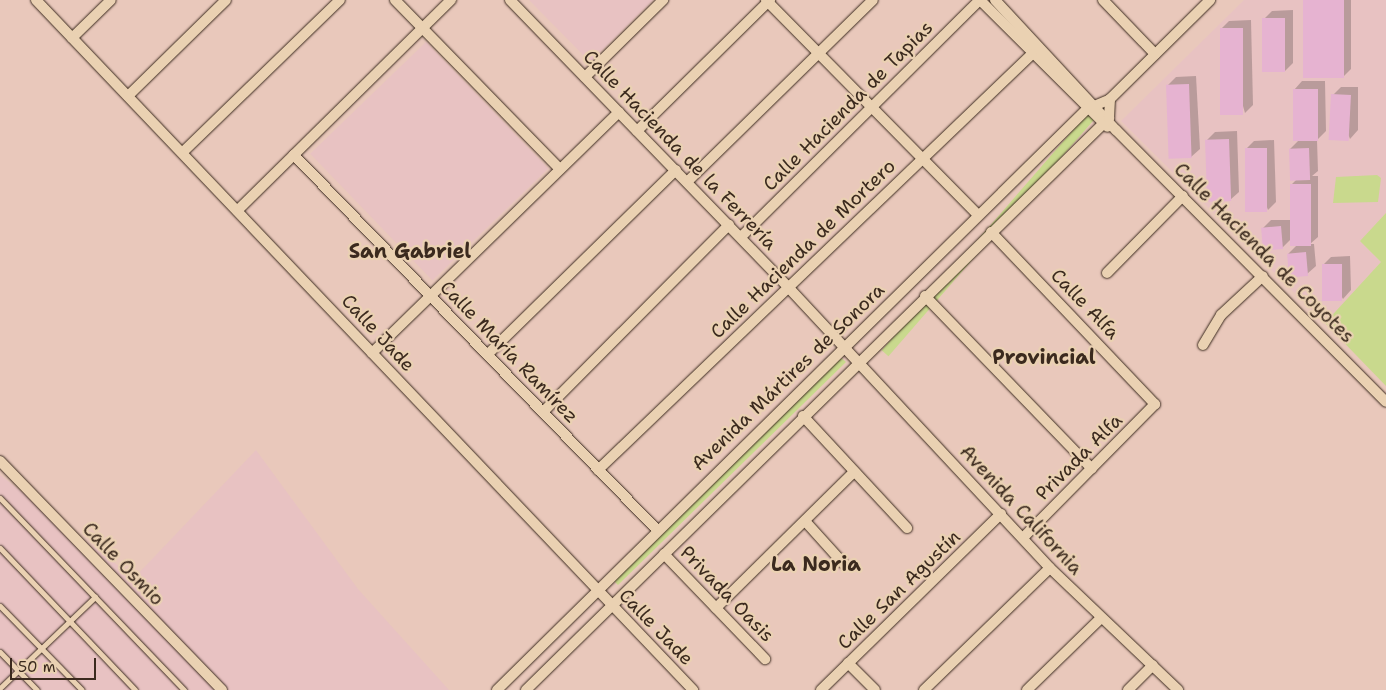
<!DOCTYPE html>
<meta charset="utf-8">
<style>
body{margin:0}
#map{position:relative;width:1386px;height:690px;overflow:hidden;background:#e9c8bb;font-family:"Shantell Sans",sans-serif}
div>[style]{position:absolute}
[style*='--x']{left:calc(var(--x)*1px);top:calc(var(--y)*1px);width:calc(var(--w)*1px);rotate:calc(var(--a)*1deg)}
.built>*{inset:0;background:#e8c2c2;transform-origin:0 0}
.green>*{inset:0;background:#c9d98d;transform-origin:0 0}
.shadow>*{inset:0;background:#0003}
.building>*{inset:0;background:#e6b3d1;transform-origin:0 0}
.roads{filter:drop-shadow(0 0 1px #3b2a1e) drop-shadow(0 0 1px #3b2a1e)}
.lane>*{height:5px;margin:-2.5px;padding:0 2.5px;transform-origin:2.5px;border-radius:2.5px;background:#ead1b2}
.street>*{height:10px;margin:-5px;padding:0 5px;transform-origin:5px;border-radius:5px;background:#ead1b2}
span{translate:-50% -50%;white-space:nowrap;text-align:center;line-height:1.15;-webkit-text-stroke:4.5px #ead1b2;paint-order:stroke}
.street-label{font-size:19px;color:#3b2a1e}
.neighbourhood-label{font-size:20px;color:#3b2a1e;font-weight:700}
.scale{position:absolute;left:10px;top:658px;width:86px;height:22px;box-sizing:border-box;border:2px solid #3b2a1e;border-top:0;padding-left:6px;font-size:15px;line-height:18px;white-space:nowrap;color:#3b2a1e;-webkit-text-stroke:4px #ead1b2;paint-order:stroke}
</style>
<div id="map">
<div class="built">
<div style="clip-path:polygon(529px 0,653px 0,590px 62px)"></div>
<div style="clip-path:polygon(1244px 0,1386px 0,1386px 213px,1360px 241px,1381px 262px,1325px 323px,1121px 121px)"></div>
<div style="left:426px;top:42px;width:176px;height:161px;rotate:46deg"></div>
<div style="clip-path:polygon(256px 450px,358px 589px,449px 690px,0 690px,0 475px,134px 578px)"></div>
</div>
<div class="green">
<div style="left:1087px;top:114px;width:9px;height:313px;rotate:41deg"></div>
<div style="clip-path:polygon(1377px 175px,1381px 178px,1378px 202px,1333px 203px,1336px 177px)"></div>
<div style="clip-path:polygon(1386px 213px,1386px 386px,1325px 323px,1381px 262px,1360px 241px)"></div>
<div style="clip-path:polygon(838px 355px,846px 362px,618px 585px,612px 579px)"></div>
</div>
<div class="shadow">
<div style="clip-path:polygon(1304px 0,1351px 0,1351px 69px,1343px 77px)"></div>
<div style="clip-path:polygon(1293px 10px,1293px 63px,1285px 71px,1264px 19px,1272px 11px)"></div>
<div style="clip-path:polygon(1251px 20px,1253px 105px,1245px 113px,1221px 29px,1229px 21px)"></div>
<div style="clip-path:polygon(1196px 76px,1200px 149px,1191px 157px,1167px 86px,1176px 77px)"></div>
<div style="clip-path:polygon(1302px 81px,1325px 81px,1326px 131px,1317px 140px,1318px 171px,1312px 176px,1318px 176px,1318px 237px,1310px 244px,1314px 244px,1316px 266px,1307px 274px,1288px 254px,1297px 245px,1291px 239px,1282px 248px,1263px 228px,1271px 220px,1291px 220px,1291px 185px,1297px 179px,1290px 149px,1299px 140px,1294px 90px)"></div>
<div style="clip-path:polygon(1341px 87px,1358px 87px,1358px 130px,1350px 139px,1333px 95px)"></div>
<div style="clip-path:polygon(1237px 131px,1239px 192px,1230px 200px,1207px 140px,1215px 132px)"></div>
<div style="clip-path:polygon(1274px 140px,1276px 202px,1268px 210px,1246px 149px,1254px 141px)"></div>
<div style="clip-path:polygon(1350px 256px,1351px 290px,1343px 299px,1323px 265px,1331px 257px)"></div>
</div>
<div class="building">
<div style="left:1303px;top:0;width:41px;height:78px"></div>
<div style="left:1262px;top:18px;width:23px;height:54px"></div>
<div style="left:1220px;top:28px;width:23px;height:87px"></div>
<div style="left:1189px;top:84px;width:74px;height:23px;rotate:88deg"></div>
<div style="left:1293px;top:89px;width:25px;height:52px"></div>
<div style="left:1331px;top:94px;width:20px;height:46px;rotate:3deg"></div>
<div style="left:1229px;top:139px;width:62px;height:24px;rotate:88deg"></div>
<div style="left:1245px;top:148px;width:22px;height:64px"></div>
<div style="left:1309px;top:148px;width:32px;height:20px;rotate:88deg"></div>
<div style="left:1290px;top:184px;width:21px;height:62px"></div>
<div style="left:1281px;top:226px;width:23px;height:20px;rotate:85deg"></div>
<div style="left:1306px;top:252px;width:24px;height:19px;rotate:85deg"></div>
<div style="left:1322px;top:264px;width:20px;height:37px"></div>
</div>
<div class="roads">
<div class="lane">
<div style="--x:0;--y:498;--w:266;--a:46.2"></div>
<div style="--x:0;--y:548;--w:196;--a:46.4"></div>
<div style="--x:0;--y:606;--w:117;--a:45.7"></div>
<div style="--x:0;--y:652;--w:53;--a:45.8"></div>
<div style="--x:0;--y:688;--w:132;--a:-43.8"></div>
</div>
<div class="street">
<div style="--x:36;--y:0;--w:953;--a:46.4"></div>
<div style="--x:395;--y:0;--w:236;--a:45.7"></div>
<div style="--x:510;--y:0;--w:400;--a:45.9"></div>
<div style="--x:788;--y:287;--w:384;--a:47"></div>
<div style="--x:1050;--y:568;--w:177;--a:43.6"></div>
<div style="--x:766;--y:0;--w:302;--a:45.4"></div>
<div style="--x:980;--y:0;--w:180;--a:44.8"></div>
<div style="--x:995;--y:0;--w:178;--a:47.1"></div>
<div style="--x:1116;--y:130;--w:383;--a:45.2"></div>
<div style="--x:1103;--y:0;--w:75;--a:46.1"></div>
<div style="--x:72;--y:38;--w:54;--a:-44.3"></div>
<div style="--x:585;--y:77;--w:110;--a:-44.6"></div>
<div style="--x:128;--y:96;--w:137;--a:-44.4"></div>
<div style="--x:637;--y:131;--w:187;--a:-44.6"></div>
<div style="--x:184;--y:151;--w:217;--a:-44.1"></div>
<div style="--x:294;--y:155;--w:522;--a:45.93"></div>
<div style="--x:687;--y:182;--w:260;--a:-44.4"></div>
<div style="--x:239;--y:209;--w:298;--a:-44.6"></div>
<div style="--x:991;--y:232;--w:238;--a:46.4"></div>
<div style="--x:1155;--y:404;--w:188;--a:134.6"></div>
<div style="--x:741;--y:237;--w:337;--a:-44.8"></div>
<div style="--x:1107;--y:273;--w:108;--a:-45.4"></div>
<div style="--x:925;--y:296;--w:240;--a:46"></div>
<div style="--x:1203;--y:345;--w:35;--a:-59"></div>
<div style="--x:1221;--y:315;--w:57;--a:-42.9"></div>
<div style="--x:372;--y:353;--w:345;--a:-44.3"></div>
<div style="--x:488;--y:354;--w:263;--a:-44.4"></div>
<div style="--x:543;--y:412;--w:264;--a:-45.2"></div>
<div style="--x:803;--y:416;--w:153;--a:47.1"></div>
<div style="--x:0;--y:461;--w:319;--a:45.9"></div>
<div style="--x:598;--y:470;--w:601;--a:-43.79"></div>
<div style="--x:805;--y:521;--w:57;--a:47.9"></div>
<div style="--x:664;--y:554;--w:146;--a:46.1"></div>
<div style="--x:716;--y:608;--w:194;--a:-44.6"></div>
<div style="--x:848;--y:663;--w:38;--a:45"></div>
<div style="--x:497;--y:690;--w:828;--a:-44.56"></div>
<div style="--x:1087;--y:109;--w:25;--a:-23"></div>
<div style="--x:1110;--y:99;--w:141;--a:-44.7"></div>
<div style="--x:526;--y:690;--w:817;--a:-44.45"></div>
<div style="--x:1109;--y:118;--w:19;--a:-87"></div>
<div style="--x:821;--y:690;--w:252;--a:-44.4"></div>
<div style="--x:924;--y:690;--w:175;--a:-44.1"></div>
<div style="--x:1027;--y:690;--w:103;--a:-44.2"></div>
<div style="--x:1128;--y:690;--w:35;--a:-45"></div>
</div>
</div>
<div class="street-label">
<span style="left:848px;top:106px;rotate:-45deg">Calle Hacienda de Tapias</span>
<span style="left:680px;top:150px;rotate:46deg">Calle Hacienda de la Ferrería</span>
<span style="left:803px;top:249px;rotate:-44deg">Calle Hacienda de Mortero</span>
<span style="left:1264px;top:253px;rotate:45deg">Calle Hacienda de Coyotes</span>
<span style="left:1085px;top:304px;rotate:46deg">Calle Alfa</span>
<span style="left:378px;top:333px;rotate:47deg">Calle Jade</span>
<span style="left:509px;top:352px;rotate:46deg">Calle María Ramírez</span>
<span style="left:788px;top:377px;rotate:-44deg">Avenida Mártires de Sonora</span>
<span style="left:1079px;top:457px;rotate:-45deg">Privada Alfa</span>
<span style="left:1021px;top:510px;rotate:47deg">Avenida California</span>
<span style="left:123px;top:564px;rotate:46deg">Calle Osmio</span>
<span style="left:899px;top:590px;rotate:-44deg">Calle San Agustín</span>
<span style="left:727px;top:594px;rotate:46deg">Privada Oasis</span>
<span style="left:656px;top:627px;rotate:46deg">Calle Jade</span>
</div>
<div class="neighbourhood-label">
<span style="left:410px;top:251px">San Gabriel</span>
<span style="left:1044px;top:357px">Provincial</span>
<span style="left:816px;top:564px">La Noria</span>
</div>
<div class="scale">50 m</div>
</div>
